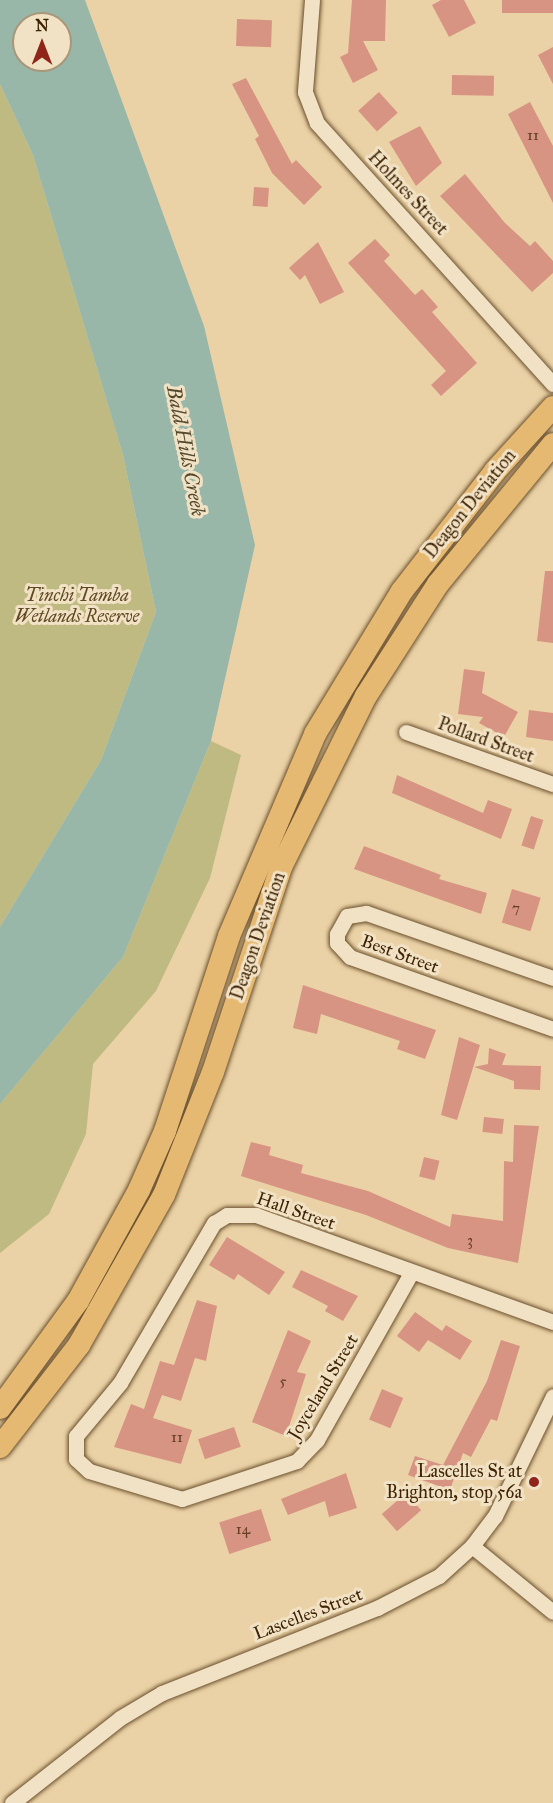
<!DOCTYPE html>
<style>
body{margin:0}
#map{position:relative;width:553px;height:1803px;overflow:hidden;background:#ebd2a6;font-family:"IM FELL Great Primer",serif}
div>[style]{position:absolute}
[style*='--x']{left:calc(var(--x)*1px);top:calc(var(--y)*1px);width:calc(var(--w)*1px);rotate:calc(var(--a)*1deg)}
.green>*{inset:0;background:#beba82}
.water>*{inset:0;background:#98b7a9}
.building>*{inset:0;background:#d79482;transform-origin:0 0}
.roads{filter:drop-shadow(0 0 2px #6a502d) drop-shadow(0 0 2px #6a502d)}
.minor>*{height:15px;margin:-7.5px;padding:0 7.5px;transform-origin:7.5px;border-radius:7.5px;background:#f2e2c5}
.highway>*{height:22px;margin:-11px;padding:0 11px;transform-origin:11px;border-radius:11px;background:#e6b973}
.dots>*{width:16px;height:16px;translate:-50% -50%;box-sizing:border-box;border:3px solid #f2e2c5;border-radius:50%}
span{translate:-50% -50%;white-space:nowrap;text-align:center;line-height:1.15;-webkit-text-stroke:6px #f2e2c5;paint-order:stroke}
.number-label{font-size:15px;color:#654124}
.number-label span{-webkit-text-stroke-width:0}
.street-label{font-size:18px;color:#3f2505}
.park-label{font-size:18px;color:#5f4a24;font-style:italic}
.poi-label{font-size:18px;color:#3f2505}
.right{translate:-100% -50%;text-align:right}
.water-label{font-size:20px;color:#554a2e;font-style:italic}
.north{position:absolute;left:12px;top:12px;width:60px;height:60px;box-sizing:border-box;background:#f2e2c5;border:2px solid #aa9678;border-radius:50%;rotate:0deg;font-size:16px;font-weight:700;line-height:24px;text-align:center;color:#3f2505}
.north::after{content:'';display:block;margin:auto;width:21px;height:27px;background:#8f2418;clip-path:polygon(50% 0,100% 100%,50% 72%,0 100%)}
</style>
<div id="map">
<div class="green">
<div style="clip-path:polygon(0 84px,33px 155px,123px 455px,156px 612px,101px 760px,0 927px)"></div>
<div style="clip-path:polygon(211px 741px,241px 755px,210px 878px,156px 991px,93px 1064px,86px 1134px,49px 1214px,0 1253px,0 1104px,123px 957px)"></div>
</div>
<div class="water">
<div style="clip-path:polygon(evenodd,0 0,85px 0,204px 326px,255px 545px,211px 741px,123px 957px,0 1104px,0 927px,101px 760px,156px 612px,123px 455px,33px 155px,0 84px,0 0,24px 24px,60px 24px,60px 60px,24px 60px,24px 24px)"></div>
</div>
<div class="building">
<div style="clip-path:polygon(352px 0,386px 0,385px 41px,363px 41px,378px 70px,353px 83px,340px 57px,348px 53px)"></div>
<div style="clip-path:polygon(441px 0,464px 0,476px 23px,449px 37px,432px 5px)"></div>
<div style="left:502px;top:0;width:51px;height:13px"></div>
<div style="left:237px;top:19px;width:35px;height:27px;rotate:2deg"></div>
<div style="clip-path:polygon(553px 47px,553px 84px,538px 55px)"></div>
<div style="left:452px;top:75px;width:42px;height:20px;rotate:1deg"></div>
<div style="clip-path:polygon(246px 78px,292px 164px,296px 160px,322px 187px,304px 205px,272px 173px,255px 139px,259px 136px,232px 84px)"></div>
<div style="left:379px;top:92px;width:28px;height:28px;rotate:48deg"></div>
<div style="clip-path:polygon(530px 102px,553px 146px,553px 203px,508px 114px)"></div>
<div style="clip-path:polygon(420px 126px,442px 163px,416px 186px,389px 142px)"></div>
<div style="clip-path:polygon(465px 174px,505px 223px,530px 246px,535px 241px,553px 261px,553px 273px,532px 292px,440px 196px)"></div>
<div style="left:254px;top:187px;width:15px;height:19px;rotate:4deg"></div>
<div style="clip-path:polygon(375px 239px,390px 255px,384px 261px,415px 295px,422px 289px,438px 307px,432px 312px,477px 363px,441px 396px,431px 385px,446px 371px,348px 263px)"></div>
<div style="clip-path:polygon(318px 242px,344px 292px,320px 304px,305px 275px,300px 280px,289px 268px)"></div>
<div style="clip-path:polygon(545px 571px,553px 571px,553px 643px,537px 641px)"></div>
<div style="clip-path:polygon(464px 669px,485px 672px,482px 693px,518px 712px,504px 737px,479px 723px,483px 717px,458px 714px)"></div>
<div style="clip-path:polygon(529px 710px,553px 713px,553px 741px,526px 737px)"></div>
<div style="clip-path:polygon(397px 775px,483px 813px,488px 800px,512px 809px,501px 839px,392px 793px)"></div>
<div style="left:531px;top:816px;width:13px;height:31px;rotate:18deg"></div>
<div style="clip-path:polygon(364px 846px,441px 875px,439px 879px,487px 893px,481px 914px,354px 869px)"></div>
<div style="left:512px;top:889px;width:30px;height:35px;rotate:17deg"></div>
<div style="clip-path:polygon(303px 985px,436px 1030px,425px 1059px,397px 1049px,400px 1041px,321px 1014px,317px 1034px,293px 1028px)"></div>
<div style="clip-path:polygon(459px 1037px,480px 1045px,457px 1120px,441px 1115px)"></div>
<div style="clip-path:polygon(489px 1048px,506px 1054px,502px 1065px,541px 1066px,540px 1090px,514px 1089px,514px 1081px,474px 1067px,488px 1064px)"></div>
<div style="left:484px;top:1117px;width:20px;height:15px;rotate:6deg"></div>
<div style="clip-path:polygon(514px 1125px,539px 1126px,518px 1263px,448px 1248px,366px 1215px,241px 1176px,251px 1142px,271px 1147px,269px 1155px,303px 1165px,301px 1173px,368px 1191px,450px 1227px,452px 1214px,503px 1221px,504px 1161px,513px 1162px)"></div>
<div style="left:424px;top:1157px;width:16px;height:20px;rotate:14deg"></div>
<div style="clip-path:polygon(227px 1237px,285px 1272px,269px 1295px,238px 1274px,234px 1280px,209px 1265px)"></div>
<div style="clip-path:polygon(301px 1270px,358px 1296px,343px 1321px,325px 1311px,328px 1306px,292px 1287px)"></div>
<div style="clip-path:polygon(197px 1300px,217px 1306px,206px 1361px,195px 1358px,181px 1401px,162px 1395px,153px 1418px,192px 1430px,181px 1464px,114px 1447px,131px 1404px,144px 1409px,160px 1361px,174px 1365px)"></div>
<div style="clip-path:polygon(415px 1312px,442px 1331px,446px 1325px,472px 1341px,460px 1360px,428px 1340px,419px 1352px,397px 1336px)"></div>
<div style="clip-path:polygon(288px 1330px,311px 1341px,297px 1372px,306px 1374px,286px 1436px,252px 1422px)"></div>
<div style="clip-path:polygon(501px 1340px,520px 1346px,497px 1421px,491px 1419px,471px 1457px,463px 1453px,450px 1490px,408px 1475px,415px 1456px,443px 1465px,487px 1381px)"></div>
<div style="left:382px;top:1389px;width:23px;height:33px;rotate:23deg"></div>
<div style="left:234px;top:1427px;width:21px;height:38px;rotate:71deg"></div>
<div style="clip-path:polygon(346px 1473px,357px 1508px,329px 1517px,325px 1501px,288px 1515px,281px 1499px)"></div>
<div style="left:406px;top:1493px;width:23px;height:32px;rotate:49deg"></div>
<div style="left:261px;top:1509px;width:33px;height:44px;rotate:72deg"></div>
</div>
<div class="roads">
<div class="minor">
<div style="--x:312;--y:0;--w:92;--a:94.4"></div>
<div style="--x:305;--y:92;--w:33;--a:69"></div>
<div style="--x:317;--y:123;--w:352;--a:47.9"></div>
<div style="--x:406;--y:732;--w:156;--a:19.5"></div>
<div style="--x:553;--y:978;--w:198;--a:-160.8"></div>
<div style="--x:366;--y:913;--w:19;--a:171"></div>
<div style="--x:347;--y:916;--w:21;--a:119"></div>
<div style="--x:337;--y:934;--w:9;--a:90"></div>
<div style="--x:337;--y:943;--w:19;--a:47"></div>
<div style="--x:350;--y:957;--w:215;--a:19.5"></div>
<div style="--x:411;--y:1273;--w:192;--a:119.4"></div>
<div style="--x:317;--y:1440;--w:29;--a:134"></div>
<div style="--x:297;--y:1461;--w:121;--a:161.7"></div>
<div style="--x:182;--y:1499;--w:97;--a:-163.2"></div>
<div style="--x:89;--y:1471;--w:18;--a:-137"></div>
<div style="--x:76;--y:1459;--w:23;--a:-90"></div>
<div style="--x:76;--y:1436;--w:69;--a:-50.3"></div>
<div style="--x:120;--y:1383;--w:186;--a:-59.6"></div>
<div style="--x:214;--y:1223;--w:15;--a:-32"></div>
<div style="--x:227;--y:1215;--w:29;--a:0"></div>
<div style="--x:256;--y:1215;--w:316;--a:19.8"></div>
<div style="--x:472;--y:1546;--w:104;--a:39.2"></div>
<div style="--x:12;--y:1803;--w:137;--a:-38.2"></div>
<div style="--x:120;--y:1718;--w:49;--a:-30.8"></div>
<div style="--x:162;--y:1693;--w:231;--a:-21.6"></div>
<div style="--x:377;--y:1608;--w:70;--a:-27.3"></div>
<div style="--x:439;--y:1576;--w:45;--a:-42.3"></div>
<div style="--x:472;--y:1546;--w:38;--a:-53"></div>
<div style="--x:495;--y:1516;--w:133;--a:-64.2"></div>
</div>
<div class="highway">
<div style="--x:0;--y:1408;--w:132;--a:-53.9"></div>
<div style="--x:78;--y:1301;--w:127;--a:-61.2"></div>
<div style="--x:139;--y:1190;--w:64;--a:-66.2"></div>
<div style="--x:165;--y:1131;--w:205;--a:-71.8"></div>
<div style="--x:229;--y:936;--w:220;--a:-66.9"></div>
<div style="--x:315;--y:734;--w:167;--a:-58.7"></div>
<div style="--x:402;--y:591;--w:152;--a:-52.2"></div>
<div style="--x:495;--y:471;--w:86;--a:-47.8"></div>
<div style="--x:0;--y:1447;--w:129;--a:-52.2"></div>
<div style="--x:79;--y:1345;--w:172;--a:-60.5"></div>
<div style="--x:164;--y:1195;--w:132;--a:-68.3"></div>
<div style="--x:213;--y:1072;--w:218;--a:-71.6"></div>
<div style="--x:282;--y:865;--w:189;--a:-63.6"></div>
<div style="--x:366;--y:696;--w:133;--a:-57.3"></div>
<div style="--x:438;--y:584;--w:181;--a:-50.6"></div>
</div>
</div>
<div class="dots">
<div style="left:534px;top:1482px;background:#8f2418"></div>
</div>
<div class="number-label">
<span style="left:533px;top:136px">11</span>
<span style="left:516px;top:909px">7</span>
<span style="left:470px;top:1241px">3</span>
<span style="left:283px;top:1382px">5</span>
<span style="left:177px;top:1438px">11</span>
<span style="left:243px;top:1530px">14</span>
</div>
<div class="street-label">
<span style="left:408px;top:193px;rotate:47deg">Holmes Street</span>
<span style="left:470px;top:504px;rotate:-51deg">Deagon Deviation</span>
<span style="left:486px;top:740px;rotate:20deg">Pollard Street</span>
<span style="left:258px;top:936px;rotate:-71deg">Deagon Deviation</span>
<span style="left:400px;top:954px;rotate:20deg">Best Street</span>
<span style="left:296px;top:1211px;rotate:19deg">Hall Street</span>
<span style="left:323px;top:1387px;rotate:-59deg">Joyceland Street</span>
<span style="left:308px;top:1614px;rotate:-21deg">Lascelles Street</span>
</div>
<div class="park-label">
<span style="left:77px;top:606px">Tinchi Tamba<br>Wetlands Reserve</span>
</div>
<div class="poi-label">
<span class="right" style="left:522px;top:1482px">Lascelles St at<br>Brighton, stop 56a</span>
</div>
<div class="water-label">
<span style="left:186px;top:451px;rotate:79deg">Bald Hills Creek</span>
</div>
<div class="north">N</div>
</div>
